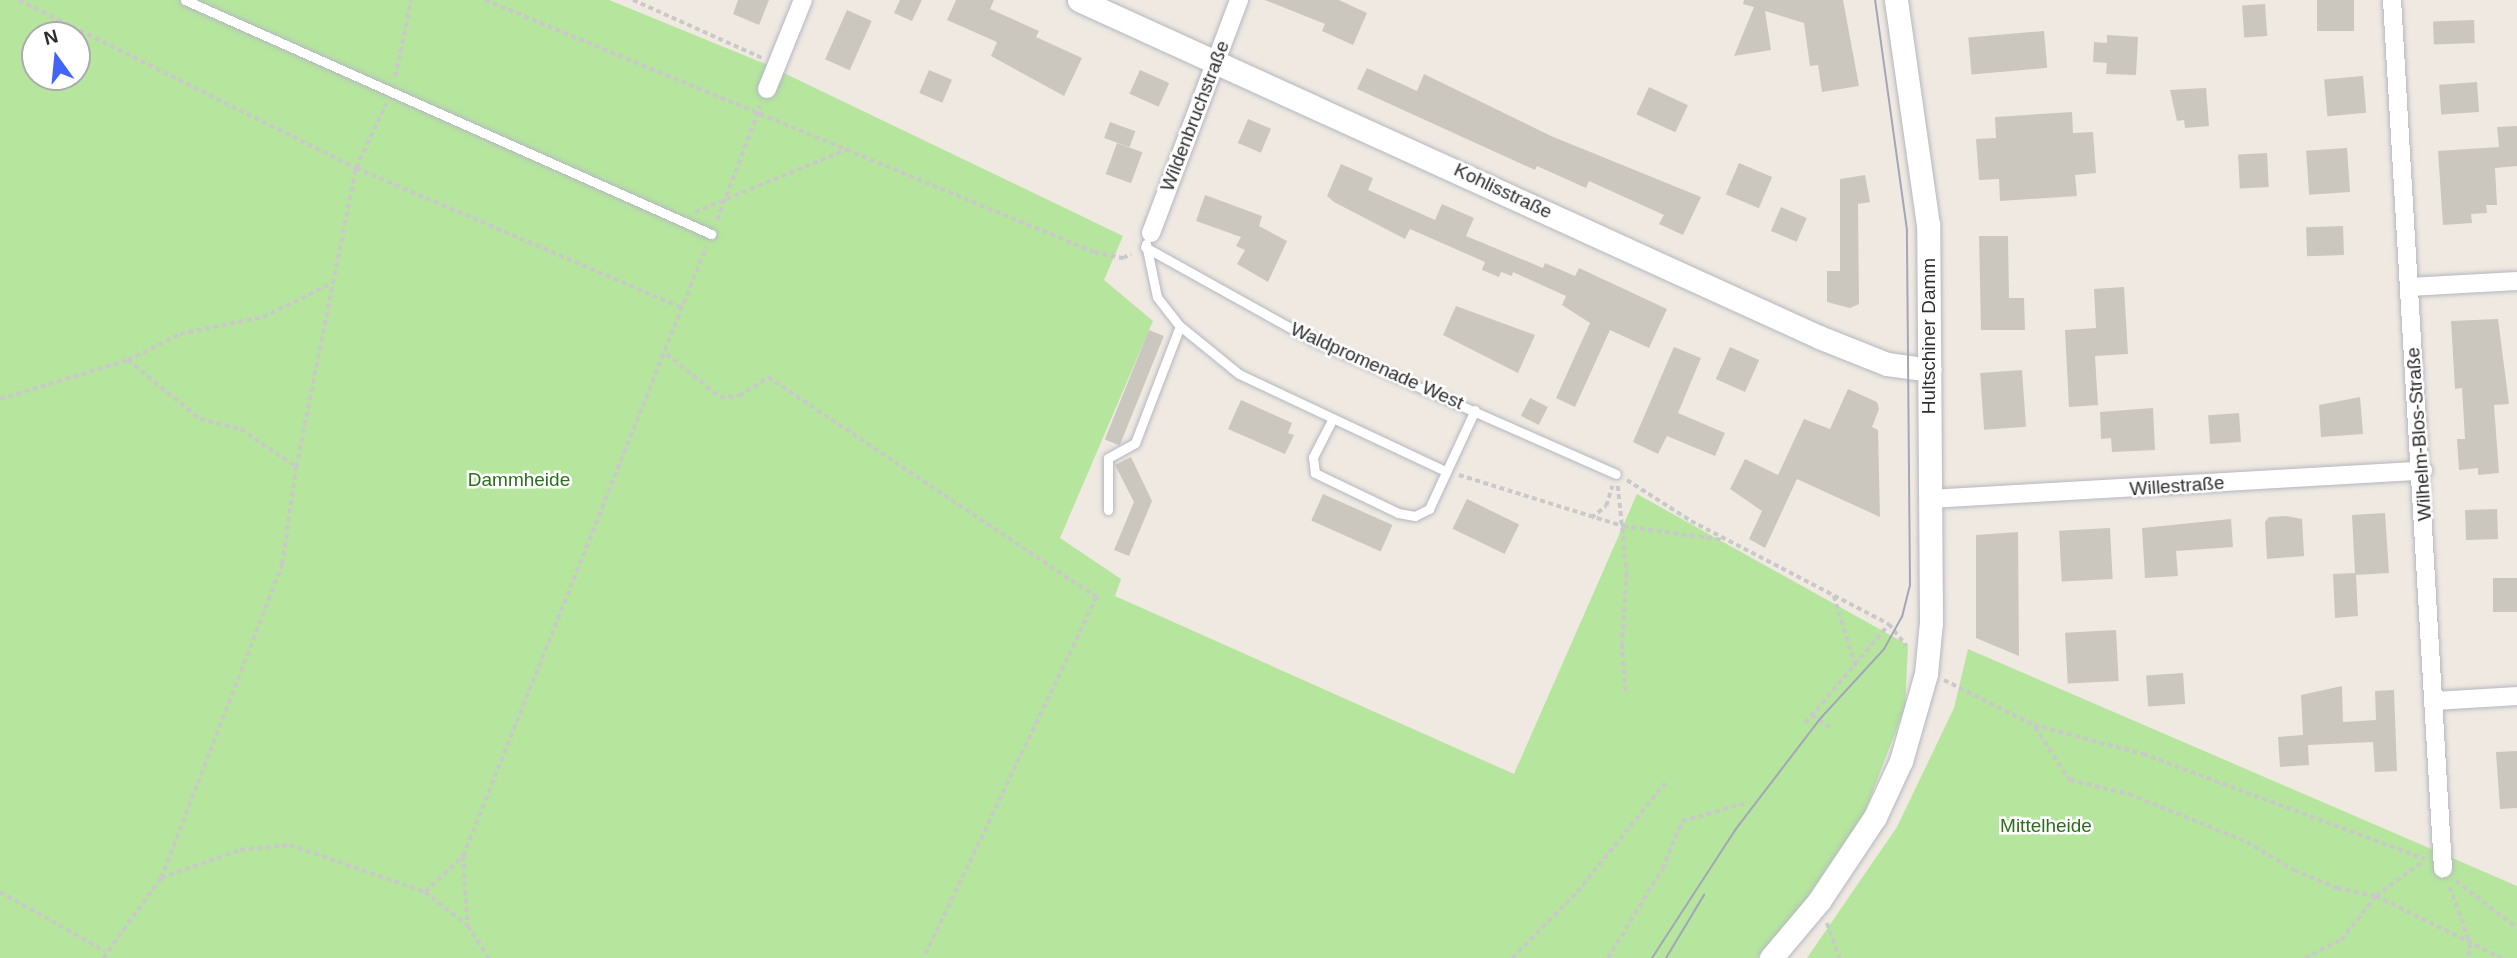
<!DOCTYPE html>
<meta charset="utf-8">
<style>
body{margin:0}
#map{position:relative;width:2517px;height:958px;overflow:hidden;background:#efe9e1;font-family:Helvetica,sans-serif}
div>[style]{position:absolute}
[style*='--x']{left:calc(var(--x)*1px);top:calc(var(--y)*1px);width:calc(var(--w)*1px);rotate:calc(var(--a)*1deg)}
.green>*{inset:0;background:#b6e59e}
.building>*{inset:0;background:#cbc7bf;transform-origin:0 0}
.path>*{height:3.5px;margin-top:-1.75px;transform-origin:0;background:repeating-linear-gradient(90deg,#c9c9c9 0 5px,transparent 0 8.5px)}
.roads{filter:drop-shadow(0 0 2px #b4b7c1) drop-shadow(0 0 2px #b4b7c1)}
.lane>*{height:9px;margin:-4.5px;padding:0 4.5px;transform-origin:4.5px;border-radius:4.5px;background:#fff}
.street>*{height:18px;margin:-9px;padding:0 9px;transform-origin:9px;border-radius:9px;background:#fff}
.secondary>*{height:23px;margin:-11.5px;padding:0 11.5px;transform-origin:11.5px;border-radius:11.5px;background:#fff}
.tram>*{height:2px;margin:-1px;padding:0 1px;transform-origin:1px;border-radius:1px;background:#a3a6b8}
span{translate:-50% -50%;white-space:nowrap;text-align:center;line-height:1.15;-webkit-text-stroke:5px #fff;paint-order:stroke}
.street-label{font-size:19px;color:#2e2e2e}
.park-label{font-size:19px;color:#2c6e1b}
.north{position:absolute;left:21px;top:21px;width:70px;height:70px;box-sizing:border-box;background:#fff;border:2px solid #ababab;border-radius:50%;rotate:345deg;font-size:19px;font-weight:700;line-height:28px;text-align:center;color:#2e2e2e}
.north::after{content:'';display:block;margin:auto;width:24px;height:32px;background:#4264fb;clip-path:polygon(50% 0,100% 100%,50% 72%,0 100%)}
</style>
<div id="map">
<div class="green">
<div style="clip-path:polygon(evenodd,0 0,609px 0,763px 63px,1123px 236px,1104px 280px,1153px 321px,1060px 538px,1121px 579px,1115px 596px,1514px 774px,1637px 494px,1908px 645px,1905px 707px,1864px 814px,1794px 917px,1757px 958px,0 958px,0 0,35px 35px,77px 35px,77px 77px,35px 77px,35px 35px)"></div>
<div style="clip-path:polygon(1968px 649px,2517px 886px,2517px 958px,1807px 958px,1897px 827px,1954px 708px)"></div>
</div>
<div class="building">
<div style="clip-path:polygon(738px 0,769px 0,759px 25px,733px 14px)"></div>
<div style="clip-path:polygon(900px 0,922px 0,912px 21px,894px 13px)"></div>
<div style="clip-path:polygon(956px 0,994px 0,990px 9px,1039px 31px,1036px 37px,1082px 58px,1064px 96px,991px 56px,997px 42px,947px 20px)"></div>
<div style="clip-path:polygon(1265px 0,1339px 0,1367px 13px,1353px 45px,1322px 31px,1325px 24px)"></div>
<div style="clip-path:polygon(1744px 0,1843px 0,1859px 86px,1822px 92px,1818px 65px,1810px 66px,1804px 23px,1765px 11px,1771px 50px,1734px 56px,1754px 7px,1743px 4px)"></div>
<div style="left:2317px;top:0;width:37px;height:31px"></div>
<div style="left:2265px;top:4px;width:32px;height:23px;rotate:86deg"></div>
<div style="left:847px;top:10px;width:27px;height:54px;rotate:24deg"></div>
<div style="left:2474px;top:20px;width:23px;height:41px;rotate:88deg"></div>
<div style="left:2044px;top:31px;width:37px;height:76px;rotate:85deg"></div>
<div style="clip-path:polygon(2107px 35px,2138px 37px,2136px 75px,2106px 74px,2107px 63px,2093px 62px,2094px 42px,2107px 43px)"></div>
<div style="clip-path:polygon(1367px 68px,1417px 91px,1424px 74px,1551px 136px,1701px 197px,1683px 235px,1659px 224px,1664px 215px,1589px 181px,1586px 188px,1537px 166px,1535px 170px,1357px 89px)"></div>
<div style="left:929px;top:70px;width:25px;height:25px;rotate:23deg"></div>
<div style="left:1140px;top:70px;width:32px;height:26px;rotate:24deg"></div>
<div style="left:2363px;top:76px;width:37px;height:39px;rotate:85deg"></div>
<div style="left:2477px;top:82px;width:30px;height:38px;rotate:86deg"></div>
<div style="left:1649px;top:87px;width:43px;height:30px;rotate:25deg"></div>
<div style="clip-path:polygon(2206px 88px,2209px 126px,2185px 128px,2184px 120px,2177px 121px,2170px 90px)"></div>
<div style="clip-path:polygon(2072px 112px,2073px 133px,2093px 132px,2096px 173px,2075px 175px,2077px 196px,2000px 201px,1999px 179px,1979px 180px,1976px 139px,1996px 138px,1995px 117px)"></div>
<div style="left:1248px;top:119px;width:25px;height:26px;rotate:23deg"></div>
<div style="left:1110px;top:122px;width:27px;height:17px;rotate:20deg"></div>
<div style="clip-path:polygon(2517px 126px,2517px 166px,2495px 168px,2497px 205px,2486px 205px,2487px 213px,2471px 214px,2472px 223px,2443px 225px,2438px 151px,2499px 147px,2497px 127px)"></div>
<div style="left:1117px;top:143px;width:27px;height:33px;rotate:20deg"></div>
<div style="left:2347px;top:148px;width:44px;height:41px;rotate:86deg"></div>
<div style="left:2267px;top:153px;width:34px;height:29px;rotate:87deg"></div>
<div style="left:1739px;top:163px;width:36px;height:34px;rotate:23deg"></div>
<div style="clip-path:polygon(1341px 164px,1373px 178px,1368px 190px,1435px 220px,1442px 204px,1474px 218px,1466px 236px,1543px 268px,1545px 263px,1575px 276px,1579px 268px,1667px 309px,1649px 348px,1610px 330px,1575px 407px,1556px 398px,1590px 323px,1562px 305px,1566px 296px,1513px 272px,1512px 276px,1501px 272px,1499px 277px,1482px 270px,1485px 262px,1410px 229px,1405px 239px,1334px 202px,1327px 196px)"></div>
<div style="clip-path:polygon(1865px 175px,1870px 202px,1858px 204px,1859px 304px,1850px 308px,1827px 302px,1827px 271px,1840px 271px,1840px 179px)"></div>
<div style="clip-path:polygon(1205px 195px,1262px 216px,1259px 226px,1287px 241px,1268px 282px,1237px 264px,1245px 250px,1236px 246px,1241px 237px,1196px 221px)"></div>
<div style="left:1781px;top:207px;width:28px;height:26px;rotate:23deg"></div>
<div style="left:2343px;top:226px;width:29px;height:37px;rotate:88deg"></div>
<div style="clip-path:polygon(1979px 236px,2008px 236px,2009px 298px,2024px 298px,2025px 330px,1981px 330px)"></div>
<div style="clip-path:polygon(2124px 287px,2128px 354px,2095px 356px,2098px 405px,2069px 407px,2065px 330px,2096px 328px,2094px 289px)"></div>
<div style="clip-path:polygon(1456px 306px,1535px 335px,1518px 373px,1443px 335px)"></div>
<div style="clip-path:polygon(2498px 319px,2509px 404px,2494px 405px,2499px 473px,2478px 475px,2478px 468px,2459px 470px,2457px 439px,2465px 439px,2462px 388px,2455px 389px,2451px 321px)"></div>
<div style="left:1149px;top:330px;width:16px;height:118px;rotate:22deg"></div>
<div style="clip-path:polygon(1674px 347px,1701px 358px,1678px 413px,1725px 433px,1715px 456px,1667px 436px,1658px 454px,1633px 442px)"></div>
<div style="left:1730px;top:347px;width:32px;height:35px;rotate:24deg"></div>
<div style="left:2022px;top:370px;width:57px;height:42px;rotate:86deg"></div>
<div style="clip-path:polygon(1848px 389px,1877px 402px,1879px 409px,1872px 427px,1878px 430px,1880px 517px,1797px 479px,1765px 548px,1749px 539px,1762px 511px,1730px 489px,1745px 459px,1778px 475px,1804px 419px,1830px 429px)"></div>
<div style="clip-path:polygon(2360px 397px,2363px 434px,2321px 437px,2319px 405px)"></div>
<div style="left:1530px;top:398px;width:20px;height:20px;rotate:27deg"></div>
<div style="clip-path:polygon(1241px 400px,1292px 423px,1288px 433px,1294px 435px,1285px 454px,1228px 429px)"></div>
<div style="clip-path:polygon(2153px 408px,2155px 450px,2112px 452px,2111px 438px,2101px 439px,2100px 412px)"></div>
<div style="left:2239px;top:413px;width:29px;height:31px;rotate:86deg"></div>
<div style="clip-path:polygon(1131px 457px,1152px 501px,1129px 556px,1114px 550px,1134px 502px,1115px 465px)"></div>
<div style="left:1323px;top:494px;width:76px;height:29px;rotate:24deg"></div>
<div style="left:1467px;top:499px;width:58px;height:33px;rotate:26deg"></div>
<div style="left:2497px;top:509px;width:30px;height:32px;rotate:88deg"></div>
<div style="clip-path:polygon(2385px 513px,2389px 573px,2356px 575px,2358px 616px,2335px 618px,2333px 574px,2355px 573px,2352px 515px)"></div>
<div style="clip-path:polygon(2286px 516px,2302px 519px,2304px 556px,2267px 559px,2265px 522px,2269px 517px)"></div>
<div style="clip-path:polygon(2231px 519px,2233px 547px,2176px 551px,2178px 576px,2145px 578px,2142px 528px)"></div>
<div style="left:2110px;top:528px;width:51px;height:51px;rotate:87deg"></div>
<div style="clip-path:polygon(2018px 532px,2019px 656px,1976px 638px,1976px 535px)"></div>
<div style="left:2517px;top:578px;width:34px;height:24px;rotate:90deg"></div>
<div style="left:2116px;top:630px;width:51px;height:51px;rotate:87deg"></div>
<div style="left:2183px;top:673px;width:31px;height:37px;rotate:86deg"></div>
<div style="clip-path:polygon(2342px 686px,2343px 722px,2376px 720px,2375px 691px,2394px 690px,2397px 771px,2375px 772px,2373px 742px,2308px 745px,2309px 765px,2280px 767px,2278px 737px,2303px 735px,2301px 695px)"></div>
<div style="clip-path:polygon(2517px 751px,2517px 808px,2500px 809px,2496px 752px)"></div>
</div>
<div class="path">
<div style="--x:19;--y:0;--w:377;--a:26.5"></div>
<div style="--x:356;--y:168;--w:356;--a:23.2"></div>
<div style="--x:485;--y:0;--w:659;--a:22.48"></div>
<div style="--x:1094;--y:252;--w:30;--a:12"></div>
<div style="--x:1123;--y:258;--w:9;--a:-27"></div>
<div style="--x:633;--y:0;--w:141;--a:24.2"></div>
<div style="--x:395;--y:77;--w:79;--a:-78.3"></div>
<div style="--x:695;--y:212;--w:165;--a:-22.4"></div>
<div style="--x:717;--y:220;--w:122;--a:-69.3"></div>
<div style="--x:667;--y:354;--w:68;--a:39.1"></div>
<div style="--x:720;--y:397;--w:19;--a:-3"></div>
<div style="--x:739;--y:396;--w:35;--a:-33"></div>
<div style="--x:768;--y:377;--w:396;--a:33.8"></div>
<div style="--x:1097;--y:597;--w:400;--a:115.6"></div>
<div style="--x:128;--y:360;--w:93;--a:39.3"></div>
<div style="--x:200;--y:419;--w:42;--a:13.7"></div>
<div style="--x:241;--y:429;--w:65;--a:34.4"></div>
<div style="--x:0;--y:399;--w:134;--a:-16.9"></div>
<div style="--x:128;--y:360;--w:58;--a:-26.6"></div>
<div style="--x:180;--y:334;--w:85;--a:-11.6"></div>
<div style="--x:263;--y:317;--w:77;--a:-26.2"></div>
<div style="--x:1459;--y:475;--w:172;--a:17.3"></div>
<div style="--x:1623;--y:526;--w:101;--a:8"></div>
<div style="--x:1627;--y:480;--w:76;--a:32.6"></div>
<div style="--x:1691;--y:521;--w:223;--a:27.5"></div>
<div style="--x:1889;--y:624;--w:28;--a:51"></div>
<div style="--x:1618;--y:486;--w:87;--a:84.1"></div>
<div style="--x:1627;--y:573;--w:71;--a:94"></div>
<div style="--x:1622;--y:644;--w:51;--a:85.5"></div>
<div style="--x:1591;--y:518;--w:19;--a:-39"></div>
<div style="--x:1606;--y:506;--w:21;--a:-73"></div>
<div style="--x:1834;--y:596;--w:74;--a:72.8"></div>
<div style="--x:1944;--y:680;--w:101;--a:26.6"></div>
<div style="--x:2034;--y:725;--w:113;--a:14.9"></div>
<div style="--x:2143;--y:754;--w:301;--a:20.4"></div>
<div style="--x:1812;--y:715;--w:24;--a:35"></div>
<div style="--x:1805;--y:723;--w:130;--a:-49.7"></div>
<div style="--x:2035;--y:727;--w:64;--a:56.6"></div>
<div style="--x:2070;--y:780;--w:61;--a:13.3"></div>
<div style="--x:2129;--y:794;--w:127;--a:22.1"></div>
<div style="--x:2247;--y:842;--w:55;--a:30.8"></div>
<div style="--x:2294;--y:870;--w:47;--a:22.7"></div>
<div style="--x:2337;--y:888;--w:40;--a:12"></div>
<div style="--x:2376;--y:896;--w:140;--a:26.2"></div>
<div style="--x:463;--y:856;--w:70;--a:85.9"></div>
<div style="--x:161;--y:878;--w:84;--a:-19.5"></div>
<div style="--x:240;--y:850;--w:50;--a:-5.7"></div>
<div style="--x:290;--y:845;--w:143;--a:19.2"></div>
<div style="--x:425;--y:892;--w:55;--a:38.3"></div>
<div style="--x:468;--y:926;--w:38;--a:57"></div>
<div style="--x:2456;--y:881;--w:77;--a:37.6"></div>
<div style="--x:2450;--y:887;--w:59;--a:70.3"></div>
<div style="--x:2470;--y:943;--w:15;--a:94"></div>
<div style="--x:0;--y:892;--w:120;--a:29.3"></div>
<div style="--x:425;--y:892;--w:52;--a:-43.5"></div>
<div style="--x:463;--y:856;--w:656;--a:-68.25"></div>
<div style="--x:1827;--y:923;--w:37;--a:70"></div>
<div style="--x:103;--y:958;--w:99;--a:-54.1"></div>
<div style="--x:161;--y:878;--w:337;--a:-68.9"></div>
<div style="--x:282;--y:564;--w:98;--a:-81.8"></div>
<div style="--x:296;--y:467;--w:305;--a:-78.7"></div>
<div style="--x:356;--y:168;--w:71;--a:-64.9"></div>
<div style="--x:1512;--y:958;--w:93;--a:-45.4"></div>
<div style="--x:1577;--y:892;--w:140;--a:-51.1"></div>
<div style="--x:1608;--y:958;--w:104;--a:-58.8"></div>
<div style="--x:1662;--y:869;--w:52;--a:-67.4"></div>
<div style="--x:1682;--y:821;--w:67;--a:-15.5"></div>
<div style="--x:2305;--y:958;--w:40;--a:-26.6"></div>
<div style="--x:2341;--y:940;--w:56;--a:-51.5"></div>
<div style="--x:2376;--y:896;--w:57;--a:-36.5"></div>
</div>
<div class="roads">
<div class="lane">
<div style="--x:185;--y:0;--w:576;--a:23.98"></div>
<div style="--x:1146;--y:244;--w:54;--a:78.3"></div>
<div style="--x:1157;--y:297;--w:37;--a:52"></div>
<div style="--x:1180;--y:326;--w:76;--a:39.1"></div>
<div style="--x:1239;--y:374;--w:225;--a:25.2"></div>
<div style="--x:1145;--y:247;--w:191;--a:29.1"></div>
<div style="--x:1312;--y:340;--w:332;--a:23.8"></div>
<div style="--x:1332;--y:420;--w:42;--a:117.2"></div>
<div style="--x:1313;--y:457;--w:16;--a:83"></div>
<div style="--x:1315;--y:473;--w:92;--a:25.7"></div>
<div style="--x:1398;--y:513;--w:17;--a:10"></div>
<div style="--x:1415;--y:516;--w:16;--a:-27"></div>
<div style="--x:1429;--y:509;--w:109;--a:-65.1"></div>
<div style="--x:1108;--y:510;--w:52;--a:-90"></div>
<div style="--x:1108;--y:458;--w:31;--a:-29"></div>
<div style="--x:1135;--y:443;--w:125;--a:-69"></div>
</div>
<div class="street">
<div style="--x:2392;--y:0;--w:870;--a:86.64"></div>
<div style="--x:767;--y:89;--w:96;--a:-68"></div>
<div style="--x:1151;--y:233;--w:249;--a:-69.3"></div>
<div style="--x:2409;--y:287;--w:108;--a:-3.2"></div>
<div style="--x:1930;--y:499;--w:494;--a:-3.3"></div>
<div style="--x:2435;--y:701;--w:82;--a:-3.5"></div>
</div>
<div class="secondary">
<div style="--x:1079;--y:0;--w:813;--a:24.48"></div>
<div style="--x:1819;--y:337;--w:73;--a:21.7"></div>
<div style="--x:1887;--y:364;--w:43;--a:7.9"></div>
<div style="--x:1771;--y:958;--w:75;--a:-49.9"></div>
<div style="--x:1819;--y:901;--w:101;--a:-56.3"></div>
<div style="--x:1875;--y:817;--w:62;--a:-65.1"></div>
<div style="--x:1901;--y:761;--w:91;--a:-74"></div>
<div style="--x:1926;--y:674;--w:52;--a:-84.5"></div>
<div style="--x:1931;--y:622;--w:397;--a:-90.4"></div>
<div style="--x:1928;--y:225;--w:227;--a:-98.1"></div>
</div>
</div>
<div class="tram">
<div style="--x:1652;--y:958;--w:153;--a:-57"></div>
<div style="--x:1735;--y:830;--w:138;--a:-52.6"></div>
<div style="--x:1819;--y:720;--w:96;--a:-47.5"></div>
<div style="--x:1884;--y:649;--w:37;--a:-61"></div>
<div style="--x:1902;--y:617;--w:32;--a:-76"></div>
<div style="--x:1910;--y:586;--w:356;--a:-90.5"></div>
<div style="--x:1907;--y:230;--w:232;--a:-97.9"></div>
<div style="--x:1666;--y:958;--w:74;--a:-58.9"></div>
</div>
<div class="street-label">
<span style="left:1195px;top:116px;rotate:-69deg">Wildenbruchstraße</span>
<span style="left:1503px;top:191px;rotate:25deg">Kohlisstraße</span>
<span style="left:1929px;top:336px;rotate:-90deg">Hultschiner Damm</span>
<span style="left:1377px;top:366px;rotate:24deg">Waldpromenade West</span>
<span style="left:2419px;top:434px;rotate:-94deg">Wilhelm-Blos-Straße</span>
<span style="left:2177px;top:486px;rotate:-4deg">Willestraße</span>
</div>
<div class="park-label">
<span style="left:519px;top:480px">Dammheide</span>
<span style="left:2046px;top:826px">Mittelheide</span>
</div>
<div class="north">N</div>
</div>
